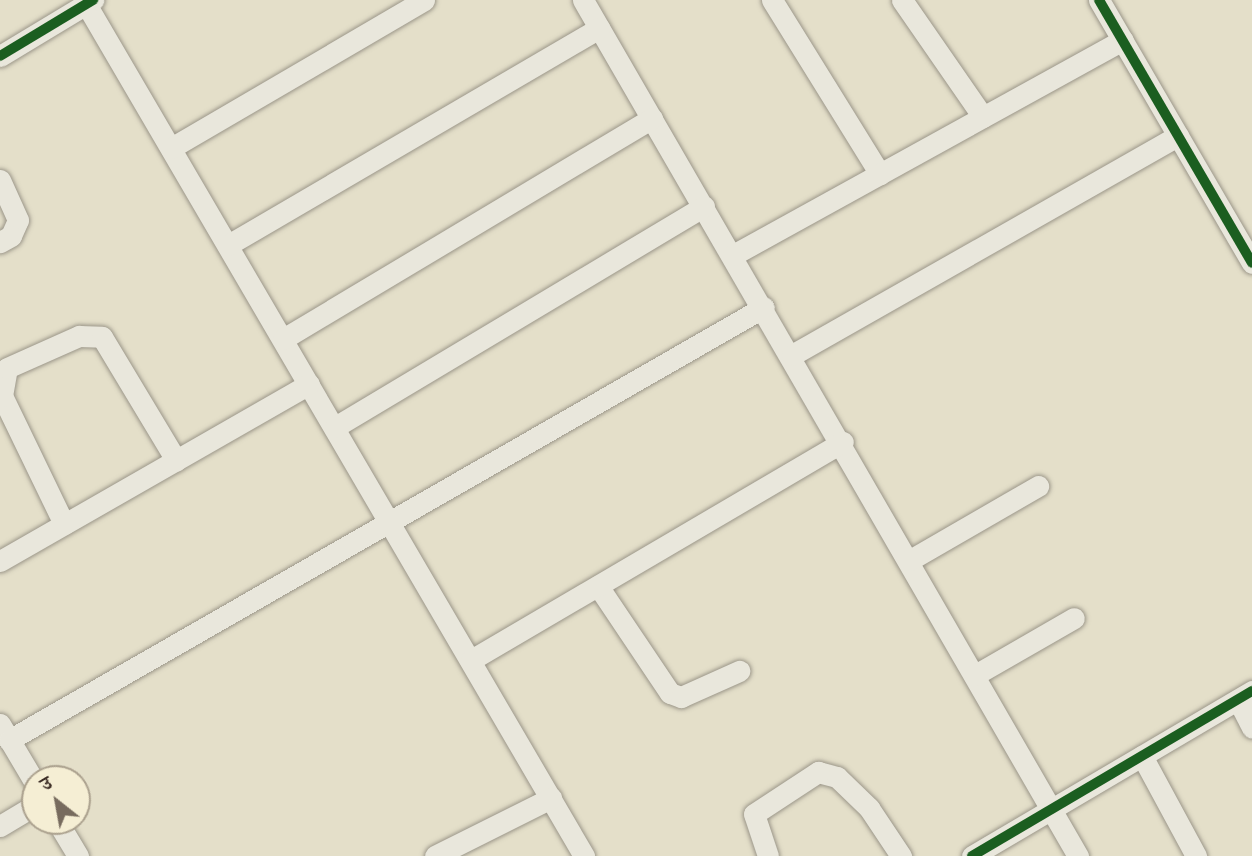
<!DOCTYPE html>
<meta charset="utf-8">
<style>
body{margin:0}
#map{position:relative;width:1252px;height:856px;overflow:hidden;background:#e4dfc9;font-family:"IM FELL French Canon","Noto Serif Devanagari",serif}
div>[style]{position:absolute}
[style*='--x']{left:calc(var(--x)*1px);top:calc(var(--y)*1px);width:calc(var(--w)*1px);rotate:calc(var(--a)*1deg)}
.roads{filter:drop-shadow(0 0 2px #9b9689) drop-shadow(0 0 2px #9b9689)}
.minor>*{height:21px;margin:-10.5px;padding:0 10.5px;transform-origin:10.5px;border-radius:10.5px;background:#e9e7dc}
.cycleway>*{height:10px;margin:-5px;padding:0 5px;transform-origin:5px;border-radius:5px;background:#1b5e20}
span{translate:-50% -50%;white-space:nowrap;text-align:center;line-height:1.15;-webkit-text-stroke:5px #f5eed4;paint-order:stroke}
.north{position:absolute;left:21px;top:765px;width:70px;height:70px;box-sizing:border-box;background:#f5eed4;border:2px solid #aba18e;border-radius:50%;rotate:329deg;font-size:19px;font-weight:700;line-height:28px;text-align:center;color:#3c2d25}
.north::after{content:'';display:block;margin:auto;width:24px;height:32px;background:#776b5e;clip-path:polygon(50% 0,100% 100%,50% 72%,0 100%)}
</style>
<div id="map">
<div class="roads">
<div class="minor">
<div style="--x:583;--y:0;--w:989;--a:59.96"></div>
<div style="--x:772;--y:0;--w:205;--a:58.2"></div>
<div style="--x:902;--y:0;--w:142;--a:55.3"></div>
<div style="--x:1099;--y:0;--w:304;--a:59.8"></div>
<div style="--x:86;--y:4;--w:987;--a:59.69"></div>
<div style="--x:0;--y:56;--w:109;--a:-31.1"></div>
<div style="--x:171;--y:148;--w:293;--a:-30.3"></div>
<div style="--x:0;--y:180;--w:44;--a:65.8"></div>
<div style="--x:18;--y:220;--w:17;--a:114"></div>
<div style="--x:11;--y:236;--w:13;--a:151"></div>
<div style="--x:228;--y:245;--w:430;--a:-30.3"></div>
<div style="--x:733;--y:255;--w:445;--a:-28.9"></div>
<div style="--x:283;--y:339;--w:430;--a:-30.9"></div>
<div style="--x:792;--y:355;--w:444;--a:-29.6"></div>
<div style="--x:335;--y:427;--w:430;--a:-30.9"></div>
<div style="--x:64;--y:524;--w:142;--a:-115.8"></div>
<div style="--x:2;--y:396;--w:28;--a:-80"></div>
<div style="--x:7;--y:368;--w:79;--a:-24"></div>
<div style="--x:79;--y:336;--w:23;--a:2"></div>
<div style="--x:102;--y:337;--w:144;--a:59"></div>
<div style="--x:910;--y:560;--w:148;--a:-30"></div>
<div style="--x:0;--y:561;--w:356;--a:-29.8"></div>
<div style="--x:598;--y:586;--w:129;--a:56.1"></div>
<div style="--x:670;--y:693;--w:12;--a:20"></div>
<div style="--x:681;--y:697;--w:64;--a:-24.1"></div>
<div style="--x:471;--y:660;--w:431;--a:-30.4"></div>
<div style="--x:975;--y:675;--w:114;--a:-29.9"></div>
<div style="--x:1238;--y:700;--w:31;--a:63"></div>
<div style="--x:0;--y:724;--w:69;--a:59.3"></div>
<div style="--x:9;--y:740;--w:870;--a:-29.83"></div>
<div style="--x:1142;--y:756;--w:114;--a:61.6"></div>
<div style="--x:57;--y:821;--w:41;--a:59"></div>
<div style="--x:0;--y:826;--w:41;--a:-31"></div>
<div style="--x:435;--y:856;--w:130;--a:-26.6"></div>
<div style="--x:768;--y:856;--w:44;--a:-108.4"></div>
<div style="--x:754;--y:814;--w:77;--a:-33.3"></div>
<div style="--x:818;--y:772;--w:20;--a:15"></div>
<div style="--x:837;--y:777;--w:45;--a:44.1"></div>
<div style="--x:869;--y:808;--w:58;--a:56.3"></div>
<div style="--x:972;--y:856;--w:325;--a:-30.5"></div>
</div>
</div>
<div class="cycleway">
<div style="--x:1099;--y:0;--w:304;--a:59.8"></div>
<div style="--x:0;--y:56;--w:109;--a:-31.1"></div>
<div style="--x:972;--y:856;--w:325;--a:-30.5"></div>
</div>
<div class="north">उ</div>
</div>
